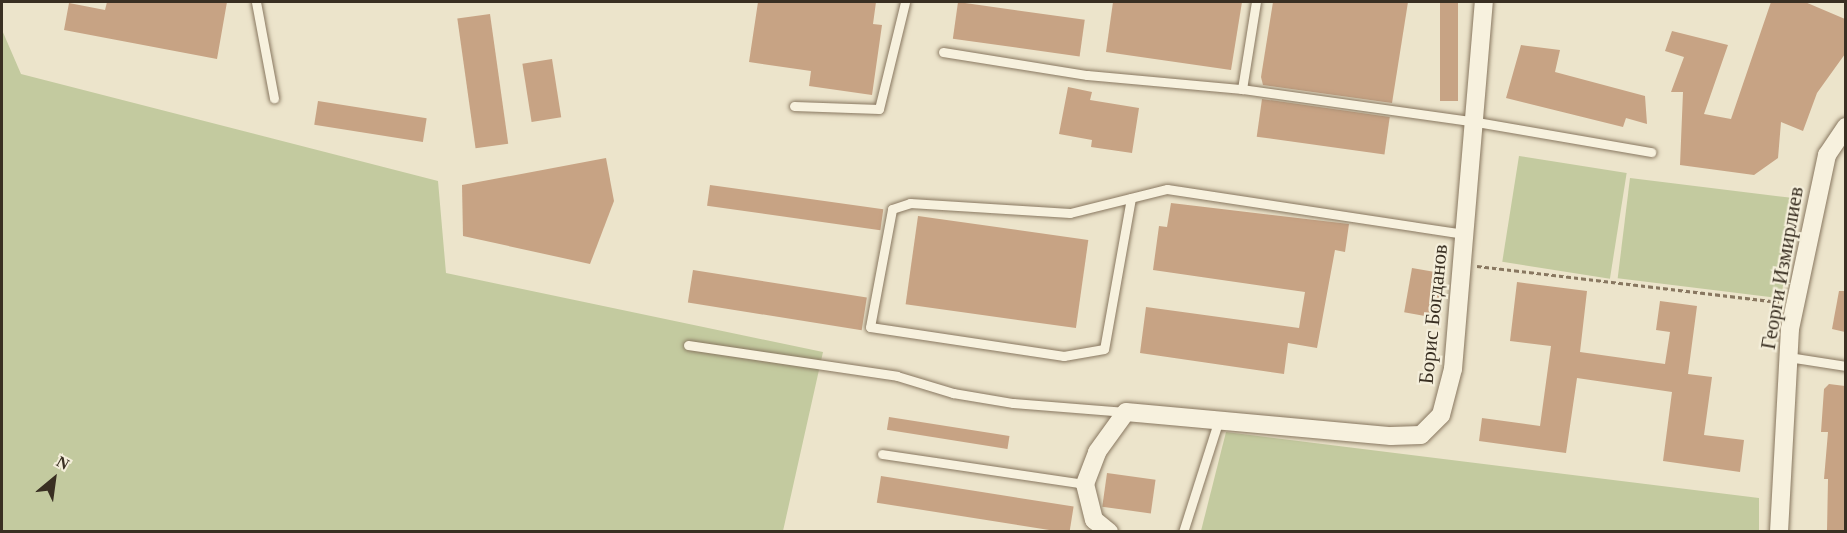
<!DOCTYPE html>
<meta charset="utf-8">
<style>
body{margin:0}
#map{position:relative;width:1847px;height:533px;overflow:hidden;background:#ece4cb;font-family:Georgia,serif}
div>[style]{position:absolute}
[style*='--x']{left:calc(var(--x)*1px);top:calc(var(--y)*1px);width:calc(var(--w)*1px);rotate:calc(var(--a)*1deg)}
.green>*{inset:0;background:#c3ca9f;transform-origin:0 0}
.building>*{inset:0;background:#c7a384;transform-origin:0 0}
.path>*{height:3px;margin-top:-1.5px;transform-origin:0;background:repeating-linear-gradient(90deg,#887760 0 4.5px,transparent 0 7.5px)}
.roads{filter:drop-shadow(0 0 2px #887760) drop-shadow(0 0 2px #887760)}
.lane>*{height:9px;margin:-4.5px;padding:0 4.5px;transform-origin:4.5px;border-radius:4.5px;background:#f7f1de}
.street>*{height:18px;margin:-9px;padding:0 9px;transform-origin:9px;border-radius:9px;background:#f7f1de}
span{translate:-50% -50%;white-space:nowrap;text-align:center;line-height:1.15;-webkit-text-stroke:4.5px #f4eeda;paint-order:stroke}
.street-label{font-size:21px;color:#392f22}
.frame{position:absolute;inset:0;border:3px solid #392f22;pointer-events:none}
.north{position:absolute;left:24px;top:449px;width:60px;height:60px;-webkit-text-stroke:4px #f4eeda;paint-order:stroke;rotate:29deg;font-size:16px;font-weight:700;line-height:24px;text-align:center;color:#392f22}
.north::after{content:'';display:block;margin:auto;width:21px;height:27px;background:#392f22;clip-path:polygon(50% 0,100% 100%,50% 72%,0 100%)}
</style>
<div id="map">
<div class="green">
<div style="clip-path:polygon(2px 30px,21px 74px,438px 181px,446px 273px,823px 352px,783px 531px,2px 531px)"></div>
<div style="left:1519px;top:156px;width:109px;height:107px;rotate:9deg"></div>
<div style="left:1630px;top:178px;width:165px;height:101px;rotate:7deg"></div>
<div style="clip-path:polygon(1226px 432px,1759px 498px,1759px 531px,1201px 531px)"></div>
</div>
<div class="building">
<div style="clip-path:polygon(107px 2px,227px 2px,217px 59px,64px 30px,69px 3px,105px 10px)"></div>
<div style="clip-path:polygon(758px 2px,876px 2px,873px 24px,882px 25px,872px 95px,809px 86px,811px 71px,749px 62px)"></div>
<div style="left:958px;top:2px;width:128px;height:37px;rotate:8deg"></div>
<div style="clip-path:polygon(1113px 2px,1242px 2px,1231px 70px,1106px 52px)"></div>
<div style="clip-path:polygon(1273px 2px,1408px 2px,1392px 103px,1263px 85px,1261px 77px)"></div>
<div style="left:1440px;top:2px;width:18px;height:99px"></div>
<div style="clip-path:polygon(1771px 2px,1805px 2px,1845px 19px,1845px 54px,1817px 93px,1803px 131px,1781px 122px,1778px 158px,1754px 175px,1680px 165px,1683px 92px,1671px 92px,1684px 57px,1665px 51px,1672px 31px,1728px 45px,1704px 114px,1731px 119px)"></div>
<div style="left:490px;top:14px;width:131px;height:33px;rotate:82deg"></div>
<div style="clip-path:polygon(1521px 45px,1560px 50px,1555px 72px,1645px 96px,1647px 124px,1626px 118px,1623px 127px,1506px 98px)"></div>
<div style="left:552px;top:59px;width:59px;height:30px;rotate:81deg"></div>
<div style="clip-path:polygon(1068px 87px,1092px 92px,1090px 100px,1139px 108px,1132px 153px,1091px 147px,1092px 140px,1059px 134px)"></div>
<div style="left:1262px;top:99px;width:129px;height:38px;rotate:8deg"></div>
<div style="left:318px;top:101px;width:110px;height:24px;rotate:9deg"></div>
<div style="clip-path:polygon(606px 158px,614px 201px,590px 264px,463px 236px,462px 185px)"></div>
<div style="left:710px;top:185px;width:175px;height:21px;rotate:8deg"></div>
<div style="clip-path:polygon(1171px 203px,1349px 224px,1345px 252px,1335px 250px,1317px 348px,1288px 343px,1284px 374px,1140px 353px,1146px 307px,1299px 328px,1305px 292px,1153px 270px,1159px 226px,1167px 227px)"></div>
<div style="left:918px;top:216px;width:172px;height:89px;rotate:8deg"></div>
<div style="left:1412px;top:268px;width:35px;height:45px;rotate:10deg"></div>
<div style="left:693px;top:270px;width:176px;height:33px;rotate:9deg"></div>
<div style="clip-path:polygon(1517px 282px,1587px 291px,1580px 352px,1665px 364px,1670px 332px,1656px 330px,1660px 301px,1697px 306px,1688px 374px,1712px 377px,1704px 435px,1744px 440px,1740px 472px,1663px 461px,1672px 392px,1577px 378px,1566px 453px,1479px 441px,1482px 418px,1540px 426px,1551px 346px,1510px 341px)"></div>
<div style="clip-path:polygon(1839px 291px,1845px 291px,1845px 332px,1832px 329px)"></div>
<div style="clip-path:polygon(1829px 384px,1845px 386px,1845px 531px,1827px 531px,1828px 479px,1824px 479px,1828px 432px,1821px 432px,1824px 389px)"></div>
<div style="left:889px;top:417px;width:122px;height:13px;rotate:9deg"></div>
<div style="left:1107px;top:473px;width:49px;height:34px;rotate:8deg"></div>
<div style="left:881px;top:476px;width:195px;height:27px;rotate:9deg"></div>
</div>
<div class="path">
<div style="--x:1477;--y:266;--w:306;--a:6.8"></div>
</div>
<div class="roads">
<div class="lane">
<div style="--x:256;--y:2;--w:98;--a:79.4"></div>
<div style="--x:943;--y:52;--w:146;--a:9.1"></div>
<div style="--x:1087;--y:75;--w:156;--a:5.2"></div>
<div style="--x:1242;--y:89;--w:231;--a:8"></div>
<div style="--x:1471;--y:121;--w:183;--a:9.8"></div>
<div style="--x:1242;--y:89;--w:88;--a:-80.9"></div>
<div style="--x:794;--y:106;--w:85;--a:2"></div>
<div style="--x:879;--y:109;--w:110;--a:-76.3"></div>
<div style="--x:1131;--y:198;--w:153;--a:100.1"></div>
<div style="--x:1104;--y:349;--w:41;--a:170.1"></div>
<div style="--x:1064;--y:356;--w:196;--a:-171.5"></div>
<div style="--x:870;--y:327;--w:120;--a:-79.4"></div>
<div style="--x:892;--y:209;--w:19;--a:-18"></div>
<div style="--x:910;--y:203;--w:160;--a:3.6"></div>
<div style="--x:1070;--y:213;--w:100;--a:-13.9"></div>
<div style="--x:1167;--y:189;--w:299;--a:8.6"></div>
<div style="--x:688;--y:345;--w:211;--a:8.4"></div>
<div style="--x:897;--y:376;--w:59;--a:16.9"></div>
<div style="--x:953;--y:393;--w:61;--a:9.5"></div>
<div style="--x:1013;--y:403;--w:113;--a:4.6"></div>
<div style="--x:1788;--y:357;--w:59;--a:8.8"></div>
<div style="--x:882;--y:454;--w:205;--a:8.4"></div>
<div style="--x:1183;--y:532;--w:119;--a:-72.3"></div>
</div>
<div class="street">
<div style="--x:1109;--y:532;--w:19;--a:-141"></div>
<div style="--x:1094;--y:520;--w:37;--a:-104"></div>
<div style="--x:1085;--y:484;--w:34;--a:-69"></div>
<div style="--x:1097;--y:452;--w:49;--a:-54.1"></div>
<div style="--x:1126;--y:412;--w:266;--a:5.2"></div>
<div style="--x:1391;--y:436;--w:30;--a:-2"></div>
<div style="--x:1421;--y:435;--w:28;--a:-45"></div>
<div style="--x:1441;--y:415;--w:48;--a:-75.4"></div>
<div style="--x:1453;--y:369;--w:368;--a:-85.2"></div>
<div style="--x:1779;--y:532;--w:203;--a:-86.9"></div>
<div style="--x:1790;--y:329;--w:178;--a:-78"></div>
<div style="--x:1827;--y:155;--w:34;--a:-56"></div>
</div>
</div>
<div class="street-label">
<span style="left:1782px;top:268px;rotate:-80deg">Георги Измирлиев</span>
<span style="left:1433px;top:314px;rotate:-84deg">Борис Богданов</span>
</div>
<div class="frame"></div>
<div class="north">N</div>
</div>
